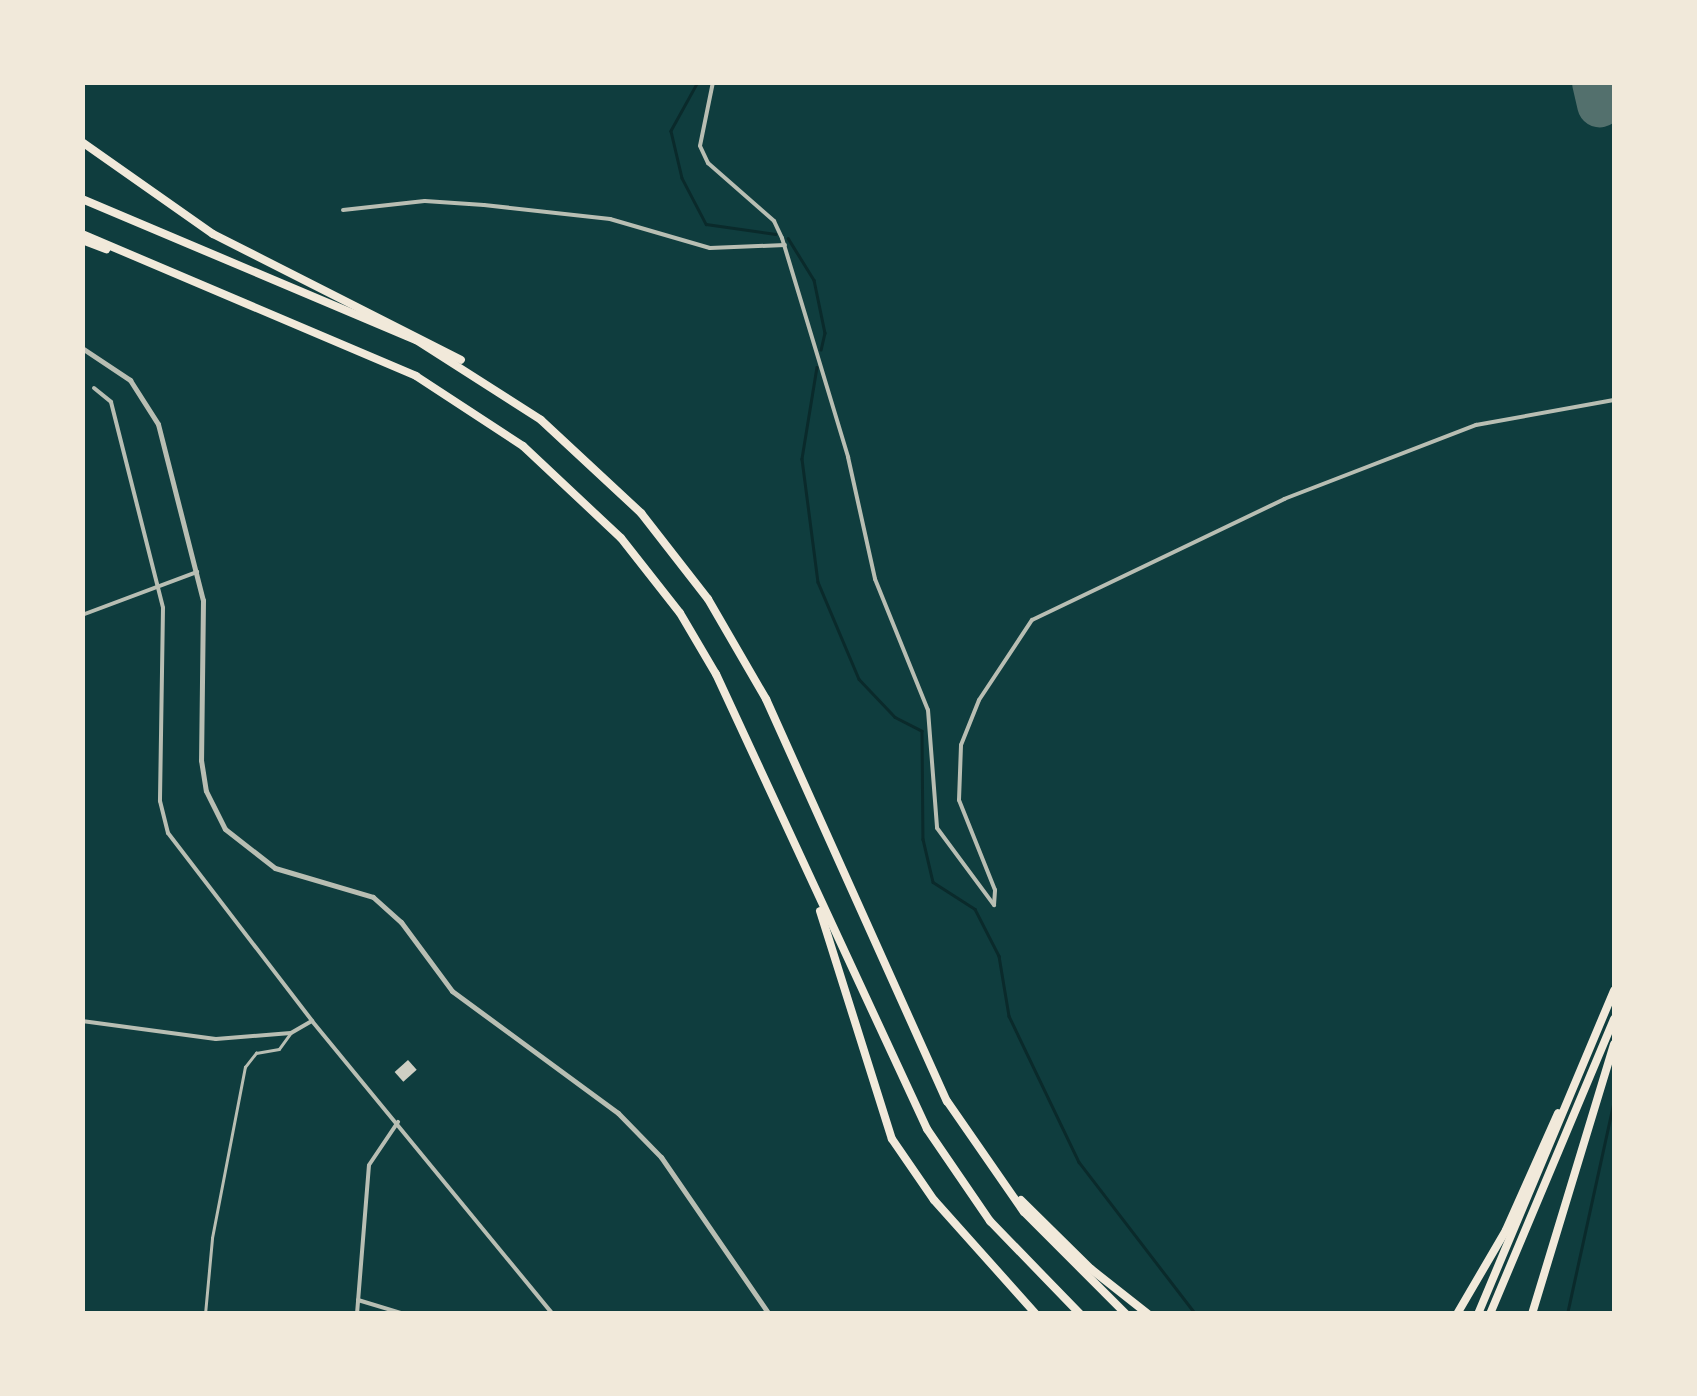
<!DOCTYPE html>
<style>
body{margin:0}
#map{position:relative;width:1697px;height:1396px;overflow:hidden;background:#0f3d3e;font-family:"Fira Sans",sans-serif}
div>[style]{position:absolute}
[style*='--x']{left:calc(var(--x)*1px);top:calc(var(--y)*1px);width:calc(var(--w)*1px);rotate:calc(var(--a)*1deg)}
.stream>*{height:2.5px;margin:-1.25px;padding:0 1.25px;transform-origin:1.25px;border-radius:1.25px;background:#0a2a2b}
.runway>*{height:45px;margin:-22.5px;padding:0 22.5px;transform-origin:22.5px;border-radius:22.5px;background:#53706d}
.building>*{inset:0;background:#cfcfc3;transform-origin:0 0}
.service>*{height:2.5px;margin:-1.25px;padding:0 1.25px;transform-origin:1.25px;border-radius:1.25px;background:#b8beb3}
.minor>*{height:4px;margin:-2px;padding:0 2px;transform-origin:2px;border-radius:2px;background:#b8beb3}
.tertiary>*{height:5px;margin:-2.5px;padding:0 2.5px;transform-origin:2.5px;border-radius:2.5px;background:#b8beb3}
.motorway>*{height:8px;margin:-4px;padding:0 4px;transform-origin:4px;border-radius:4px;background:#f1e9da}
span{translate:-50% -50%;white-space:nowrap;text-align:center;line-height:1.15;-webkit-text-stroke:10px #f1e9da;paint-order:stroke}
.frame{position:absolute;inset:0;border:85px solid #f1e9da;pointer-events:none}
</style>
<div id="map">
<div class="stream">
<div style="--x:698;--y:82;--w:56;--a:118.9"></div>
<div style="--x:671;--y:131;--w:48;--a:76.8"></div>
<div style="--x:682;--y:178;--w:52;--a:62.4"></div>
<div style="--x:706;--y:224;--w:70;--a:8.2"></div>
<div style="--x:788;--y:238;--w:49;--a:58.2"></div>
<div style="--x:814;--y:280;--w:54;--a:78.3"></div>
<div style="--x:825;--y:333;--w:17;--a:103"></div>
<div style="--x:817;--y:367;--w:93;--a:99.3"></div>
<div style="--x:802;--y:459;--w:124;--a:82.6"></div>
<div style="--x:818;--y:582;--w:105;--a:67.1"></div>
<div style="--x:859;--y:679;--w:52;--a:46.5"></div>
<div style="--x:895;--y:717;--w:30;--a:27"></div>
<div style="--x:922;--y:731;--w:108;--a:89.5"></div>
<div style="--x:923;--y:839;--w:44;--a:76.9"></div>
<div style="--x:933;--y:882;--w:50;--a:32.7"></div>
<div style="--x:975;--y:909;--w:53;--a:62.9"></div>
<div style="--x:999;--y:956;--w:61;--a:80.5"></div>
<div style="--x:1009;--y:1016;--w:162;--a:64.4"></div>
<div style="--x:1079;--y:1162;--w:190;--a:52.5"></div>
<div style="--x:1567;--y:1314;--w:219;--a:-77.6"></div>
</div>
<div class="runway">
<div style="--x:1594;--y:82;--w:23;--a:77"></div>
</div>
<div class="building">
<div style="left:408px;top:1060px;width:13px;height:18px;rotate:48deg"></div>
</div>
<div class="service">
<div style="--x:205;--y:1314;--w:76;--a:-84.7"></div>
<div style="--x:212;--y:1238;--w:174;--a:-79.1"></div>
<div style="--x:245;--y:1067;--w:18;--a:-52"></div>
<div style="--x:256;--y:1053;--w:23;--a:-10"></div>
<div style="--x:279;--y:1049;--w:19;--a:-54"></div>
</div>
<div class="minor">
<div style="--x:713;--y:82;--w:65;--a:101.5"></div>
<div style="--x:700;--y:146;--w:19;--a:65"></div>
<div style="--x:708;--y:163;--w:88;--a:41.3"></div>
<div style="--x:774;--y:221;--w:19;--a:65"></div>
<div style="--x:782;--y:238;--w:229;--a:73.2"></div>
<div style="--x:848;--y:457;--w:125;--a:77.5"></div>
<div style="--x:875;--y:579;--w:141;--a:68"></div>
<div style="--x:928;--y:710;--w:118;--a:85.6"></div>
<div style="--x:937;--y:828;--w:96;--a:53.5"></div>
<div style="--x:343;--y:210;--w:82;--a:-6.3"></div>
<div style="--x:425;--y:201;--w:59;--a:3.9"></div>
<div style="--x:484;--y:205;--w:127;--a:6.3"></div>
<div style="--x:610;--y:219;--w:104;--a:16.2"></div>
<div style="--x:710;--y:248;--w:75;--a:-2.3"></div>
<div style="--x:94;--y:388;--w:22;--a:39"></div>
<div style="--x:111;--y:402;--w:212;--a:75.8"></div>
<div style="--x:163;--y:608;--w:193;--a:90.9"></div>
<div style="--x:160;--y:801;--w:33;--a:76"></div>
<div style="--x:168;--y:833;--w:237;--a:52.5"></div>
<div style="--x:312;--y:1021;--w:379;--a:50.6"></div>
<div style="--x:82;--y:615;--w:123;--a:-20.5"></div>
<div style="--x:994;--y:905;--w:15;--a:-86"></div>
<div style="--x:995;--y:890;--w:97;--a:-111.8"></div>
<div style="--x:959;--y:800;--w:55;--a:-87.9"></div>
<div style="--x:961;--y:745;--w:48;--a:-68.2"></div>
<div style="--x:979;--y:700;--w:96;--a:-56.5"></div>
<div style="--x:1032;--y:620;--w:280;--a:-25.6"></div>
<div style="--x:1284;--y:499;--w:206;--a:-21.1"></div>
<div style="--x:1476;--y:425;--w:140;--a:-10.3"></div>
<div style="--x:82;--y:1021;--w:135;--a:7.7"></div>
<div style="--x:216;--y:1039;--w:75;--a:-4.6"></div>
<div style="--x:291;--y:1033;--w:24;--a:-30"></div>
<div style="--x:358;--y:1300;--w:48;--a:16.9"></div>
<div style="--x:357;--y:1314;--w:149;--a:-85.4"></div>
<div style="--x:369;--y:1165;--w:52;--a:-56"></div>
</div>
<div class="tertiary">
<div style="--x:82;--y:348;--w:58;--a:33.7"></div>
<div style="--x:130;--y:380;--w:52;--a:57.5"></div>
<div style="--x:158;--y:424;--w:182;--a:75.7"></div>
<div style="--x:203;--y:600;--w:160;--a:90.7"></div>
<div style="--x:201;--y:760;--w:31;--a:81"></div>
<div style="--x:206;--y:791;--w:42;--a:63.4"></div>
<div style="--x:225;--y:829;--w:63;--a:38"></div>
<div style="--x:275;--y:868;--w:102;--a:16.5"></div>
<div style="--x:373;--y:897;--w:38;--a:42"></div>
<div style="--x:401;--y:922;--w:86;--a:53.5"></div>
<div style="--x:452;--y:991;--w:206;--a:36.3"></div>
<div style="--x:618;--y:1113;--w:62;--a:45.7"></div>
<div style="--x:661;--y:1157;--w:191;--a:55.5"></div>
</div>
<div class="motorway">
<div style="--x:82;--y:142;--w:160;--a:35.1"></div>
<div style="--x:213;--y:234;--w:278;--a:26.9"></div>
<div style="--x:82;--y:199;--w:363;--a:22.9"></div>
<div style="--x:416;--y:340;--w:148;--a:32.6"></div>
<div style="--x:541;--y:420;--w:137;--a:42.9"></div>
<div style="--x:641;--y:513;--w:109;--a:52.1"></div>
<div style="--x:708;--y:599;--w:116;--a:59.9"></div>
<div style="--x:766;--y:699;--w:441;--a:65.8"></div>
<div style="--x:947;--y:1101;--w:135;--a:55.3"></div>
<div style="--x:1024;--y:1212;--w:144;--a:45"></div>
<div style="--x:82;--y:234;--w:363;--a:23"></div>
<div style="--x:416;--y:376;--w:128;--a:33.2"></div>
<div style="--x:523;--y:446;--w:134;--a:43.2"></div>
<div style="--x:621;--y:538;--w:95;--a:51.8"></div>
<div style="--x:680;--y:613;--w:71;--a:59.5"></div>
<div style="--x:716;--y:674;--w:502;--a:65.12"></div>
<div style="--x:927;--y:1129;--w:112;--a:55.6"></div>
<div style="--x:990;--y:1221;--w:129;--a:45.9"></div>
<div style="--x:82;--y:240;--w:26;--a:21"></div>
<div style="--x:820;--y:911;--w:239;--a:72.5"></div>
<div style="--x:892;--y:1139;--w:74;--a:55.5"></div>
<div style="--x:934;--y:1200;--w:153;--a:48.2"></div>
<div style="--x:1021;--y:1200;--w:98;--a:44.6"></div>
<div style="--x:1091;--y:1269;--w:73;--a:38.3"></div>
<div style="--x:1457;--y:1314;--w:97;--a:-59.7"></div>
<div style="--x:1506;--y:1230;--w:128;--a:-66"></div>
<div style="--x:1478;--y:1314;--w:351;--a:-67.2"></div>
<div style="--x:1490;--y:1314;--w:320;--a:-67.2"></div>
<div style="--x:1532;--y:1314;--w:282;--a:-73.1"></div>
</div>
<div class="frame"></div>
</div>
